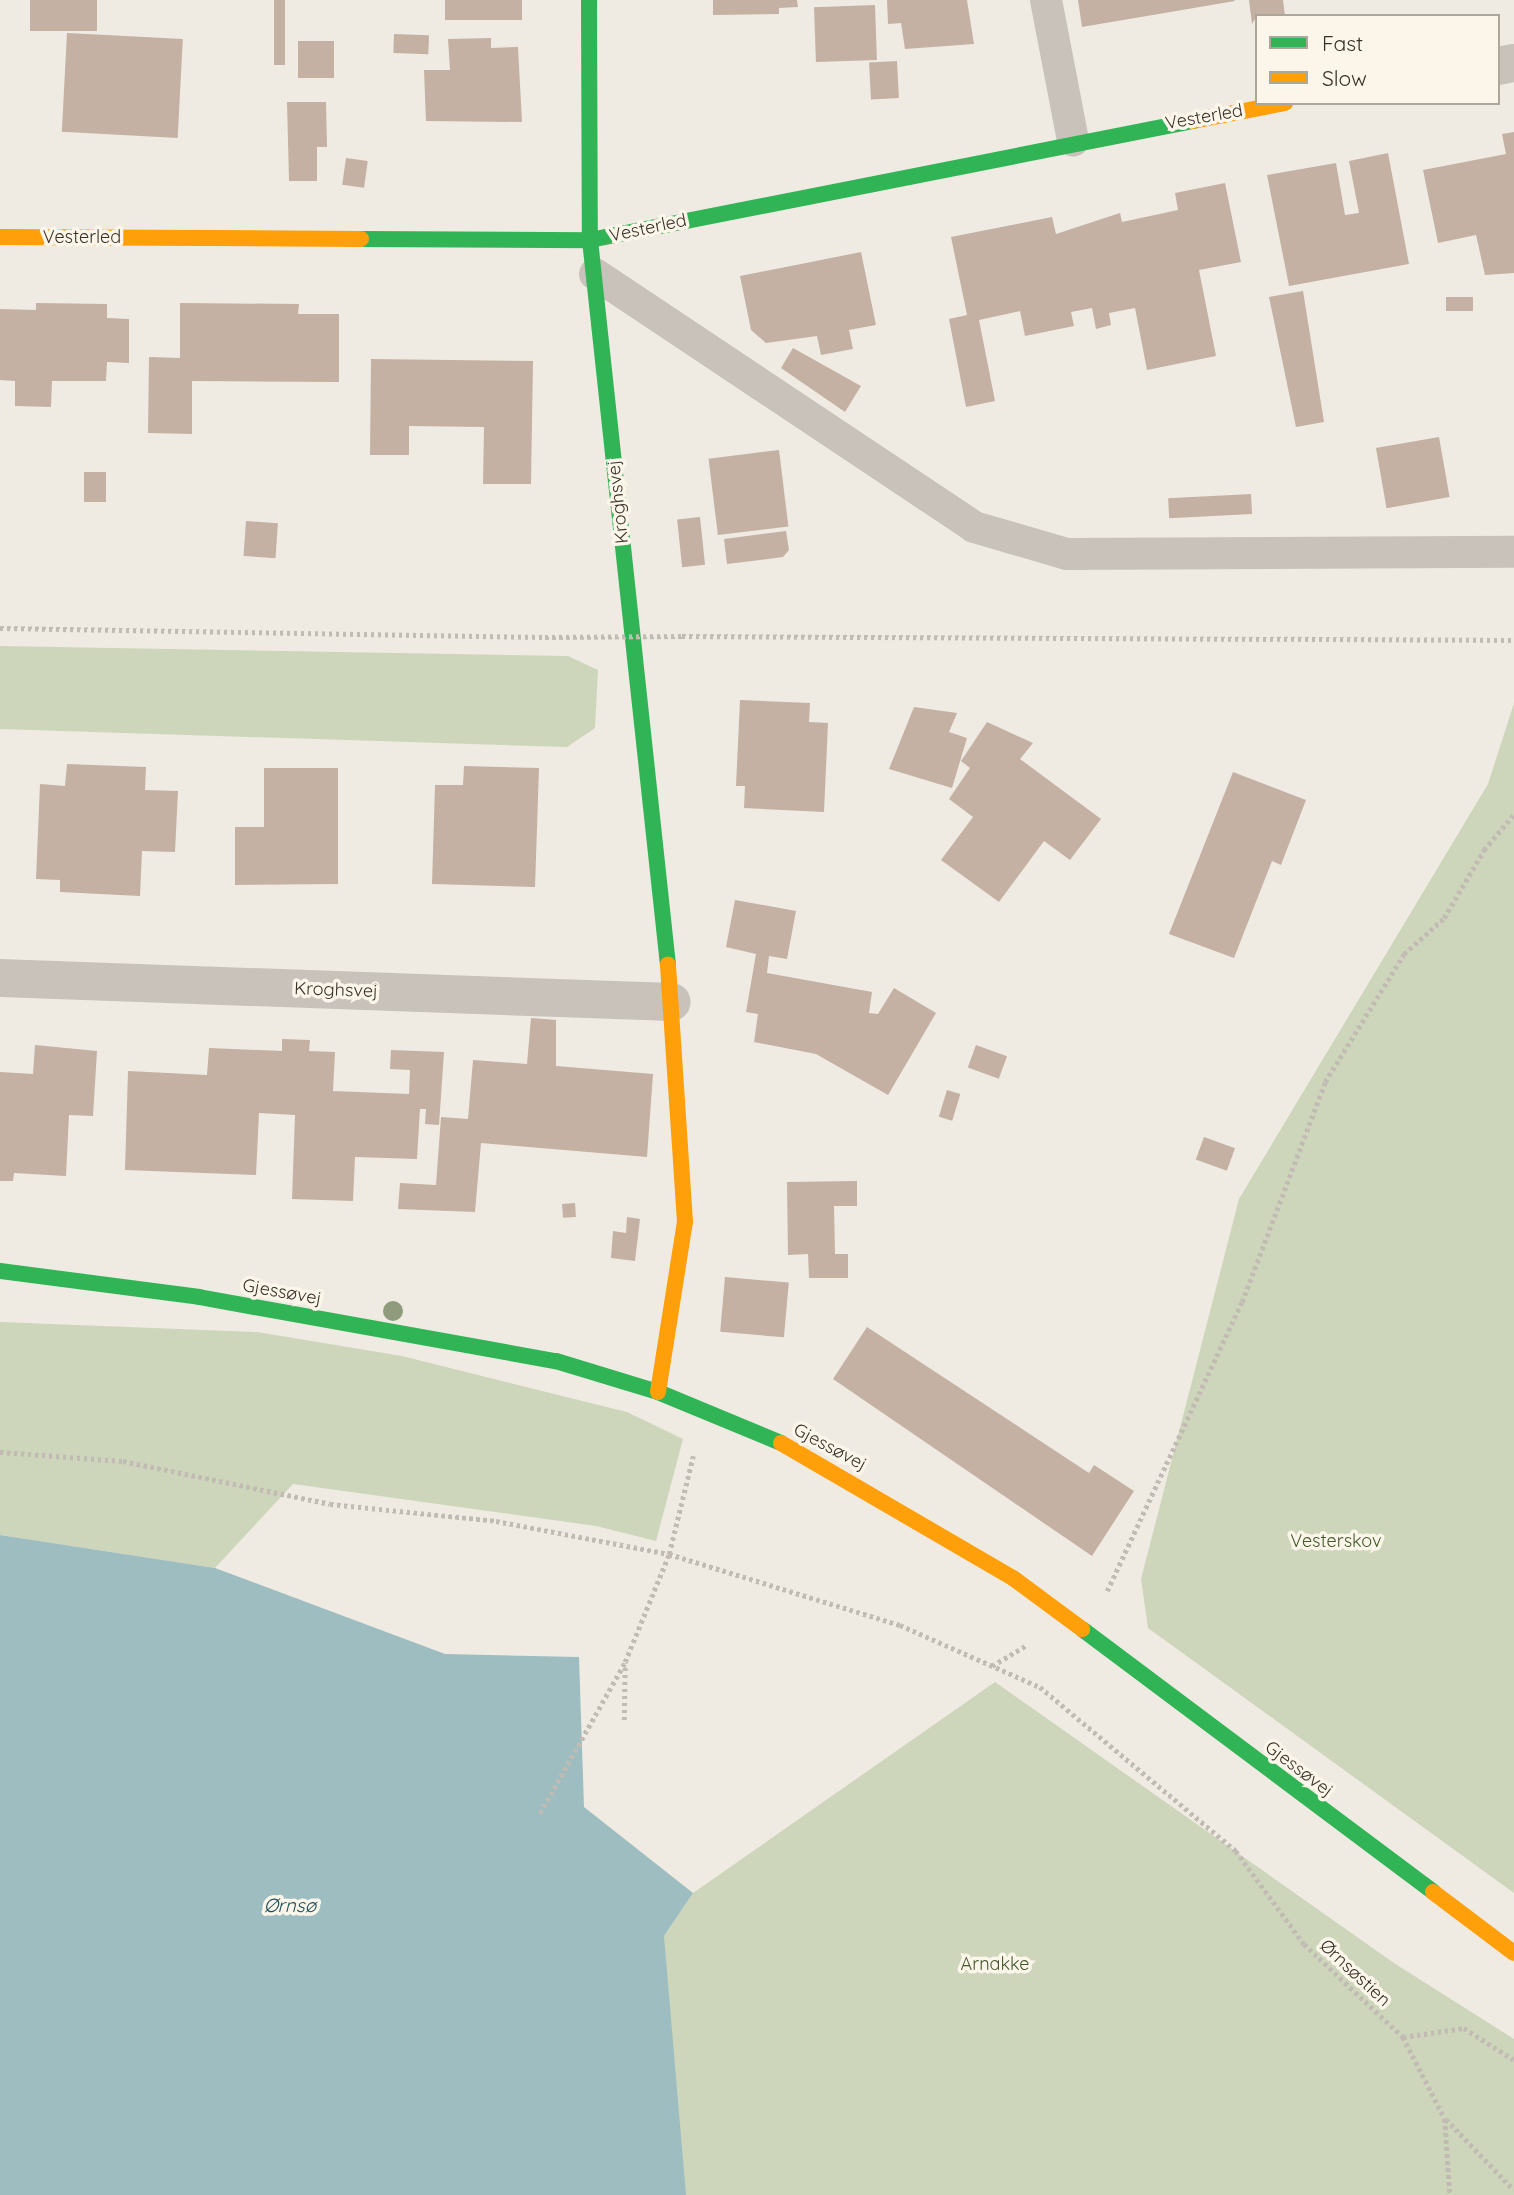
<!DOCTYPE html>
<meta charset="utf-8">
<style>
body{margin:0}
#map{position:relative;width:1514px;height:2195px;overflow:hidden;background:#efebe2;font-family:Quicksand,sans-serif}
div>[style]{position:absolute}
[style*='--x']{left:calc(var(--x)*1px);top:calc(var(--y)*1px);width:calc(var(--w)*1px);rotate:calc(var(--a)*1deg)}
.green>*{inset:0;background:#cdd6bb}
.water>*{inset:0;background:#9dbdc1}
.building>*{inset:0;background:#c4b1a3;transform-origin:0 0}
.path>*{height:4.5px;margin-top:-2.25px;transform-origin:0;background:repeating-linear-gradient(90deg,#c1bbb3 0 3.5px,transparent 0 7px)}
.lane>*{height:32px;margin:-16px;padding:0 16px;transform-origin:16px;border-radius:16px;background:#c8c2bb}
.street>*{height:38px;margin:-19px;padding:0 19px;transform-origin:19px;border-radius:19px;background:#c8c2bb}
.fast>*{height:16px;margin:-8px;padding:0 8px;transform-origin:8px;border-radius:8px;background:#30b455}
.slow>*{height:16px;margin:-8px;padding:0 8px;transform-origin:8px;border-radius:8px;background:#ff9f0a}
.path-bridge>*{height:4.5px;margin-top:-2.25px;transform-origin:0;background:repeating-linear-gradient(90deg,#c1bbb3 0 3.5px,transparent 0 7px)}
.trees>*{width:20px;height:20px;margin:-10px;border-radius:50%;background:#909b7d}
span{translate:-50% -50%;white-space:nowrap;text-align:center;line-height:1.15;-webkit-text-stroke:7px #fbf5ea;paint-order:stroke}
.street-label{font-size:18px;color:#393028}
.park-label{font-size:18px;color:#42592a}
.water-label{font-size:19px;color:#1b515d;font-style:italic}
.legend{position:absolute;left:1255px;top:14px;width:245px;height:91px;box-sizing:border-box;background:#fbf5ea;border:2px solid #ada69c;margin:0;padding:9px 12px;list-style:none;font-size:21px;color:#393028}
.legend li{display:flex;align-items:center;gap:14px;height:35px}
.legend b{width:35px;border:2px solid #ada69c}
</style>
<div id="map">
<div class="green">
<div style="clip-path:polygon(0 646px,568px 656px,598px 670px,595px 728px,567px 747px,0 729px)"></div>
<div style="clip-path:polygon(1514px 703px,1514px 1893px,1148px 1628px,1141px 1579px,1239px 1199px,1488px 784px)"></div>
<div style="clip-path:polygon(0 1322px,257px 1332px,402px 1356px,627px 1412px,683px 1439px,656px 1541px,596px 1526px,293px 1484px,215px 1568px,0 1535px)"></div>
<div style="clip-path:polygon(995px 1682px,1394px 1963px,1514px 2039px,1514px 2195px,671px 2195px,664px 1936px,693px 1893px)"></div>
</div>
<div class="water">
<div style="clip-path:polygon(0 1535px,215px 1568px,445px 1654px,579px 1657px,584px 1807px,693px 1893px,664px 1936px,686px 2195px,0 2195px)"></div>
</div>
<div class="building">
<div style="left:30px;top:0;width:67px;height:31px"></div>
<div style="left:274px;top:0;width:11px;height:65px"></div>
<div style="left:445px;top:0;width:77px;height:20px"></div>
<div style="clip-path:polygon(713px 0,797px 0,798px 7px,779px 8px,779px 14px,713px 15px)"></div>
<div style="clip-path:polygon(887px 0,967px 0,974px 44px,905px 49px,901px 23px,888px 24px)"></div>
<div style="clip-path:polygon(1078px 0,1234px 0,1235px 1px,1082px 27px)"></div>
<div style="clip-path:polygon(1249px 0,1283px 0,1285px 16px,1257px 16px,1252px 24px)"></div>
<div style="left:875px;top:5px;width:55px;height:61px;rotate:88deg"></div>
<div style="left:67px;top:33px;width:116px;height:99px;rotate:3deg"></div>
<div style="left:394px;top:34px;width:35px;height:19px;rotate:2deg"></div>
<div style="clip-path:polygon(491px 38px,491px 48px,518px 47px,522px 122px,426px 121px,424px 70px,450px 70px,448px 39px)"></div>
<div style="left:298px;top:41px;width:36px;height:37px"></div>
<div style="left:897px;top:61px;width:37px;height:28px;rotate:87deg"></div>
<div style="clip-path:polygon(287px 102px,326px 102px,327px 147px,317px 147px,317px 181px,289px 181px)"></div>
<div style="clip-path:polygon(1514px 132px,1514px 273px,1485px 275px,1476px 235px,1438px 243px,1423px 170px,1506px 154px,1502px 134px)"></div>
<div style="clip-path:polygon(1388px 153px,1409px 264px,1289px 286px,1267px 175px,1336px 163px,1345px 215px,1359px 213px,1349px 161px)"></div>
<div style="left:346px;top:158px;width:22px;height:27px;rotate:8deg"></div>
<div style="clip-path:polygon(1225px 183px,1241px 262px,1199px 270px,1216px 356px,1147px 370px,1135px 308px,1109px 313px,1111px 325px,1096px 329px,1092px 308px,1071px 312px,1074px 326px,1025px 336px,1020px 311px,979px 320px,995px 401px,966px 407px,949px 319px,967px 315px,951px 237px,1052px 217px,1056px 234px,1120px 213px,1122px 222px,1178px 210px,1175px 193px)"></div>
<div style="clip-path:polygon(861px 252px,876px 325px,849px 330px,853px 349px,821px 355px,817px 336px,766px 343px,751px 330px,740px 276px)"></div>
<div style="clip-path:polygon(1303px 291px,1324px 422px,1296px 427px,1269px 297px)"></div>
<div style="left:1446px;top:297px;width:27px;height:14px"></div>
<div style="clip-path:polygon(36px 303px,107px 304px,107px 318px,129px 319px,129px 363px,107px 362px,106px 381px,52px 381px,51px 407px,15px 406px,15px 381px,0 380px,0 309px,36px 310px)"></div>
<div style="clip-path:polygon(180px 303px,299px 304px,298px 314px,339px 314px,339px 382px,192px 381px,192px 434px,148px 433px,149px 357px,180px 358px)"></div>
<div style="clip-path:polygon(793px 348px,861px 386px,845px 412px,781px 368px)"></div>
<div style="clip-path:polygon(371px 359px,533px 361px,531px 484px,483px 484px,484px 427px,409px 426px,409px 455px,370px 455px)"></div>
<div style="left:1439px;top:437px;width:61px;height:64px;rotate:80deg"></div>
<div style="left:779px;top:450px;width:77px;height:71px;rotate:83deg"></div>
<div style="left:106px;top:472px;width:30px;height:22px;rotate:90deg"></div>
<div style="left:1251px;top:494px;width:20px;height:83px;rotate:87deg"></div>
<div style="left:700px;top:517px;width:48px;height:23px;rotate:84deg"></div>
<div style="left:246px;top:521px;width:32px;height:35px;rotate:4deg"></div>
<div style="clip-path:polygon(786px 531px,789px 550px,783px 557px,727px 564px,724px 539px)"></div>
<div style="clip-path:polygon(740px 700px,810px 703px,809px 722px,828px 723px,824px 812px,744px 808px,745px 786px,736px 786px)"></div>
<div style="clip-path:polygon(914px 707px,957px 713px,949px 732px,967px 738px,952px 788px,889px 769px)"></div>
<div style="clip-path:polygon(987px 722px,1033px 743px,1020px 759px,1101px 819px,1070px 860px,1044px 841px,999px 902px,941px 860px,973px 817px,949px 799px,970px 768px,961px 761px)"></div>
<div style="clip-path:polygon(67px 764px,146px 767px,145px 790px,178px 791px,175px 852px,142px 851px,140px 896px,60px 892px,60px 880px,36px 879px,40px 784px,65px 786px)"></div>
<div style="clip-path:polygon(464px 766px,539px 768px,535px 887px,432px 884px,435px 785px,463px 785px)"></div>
<div style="clip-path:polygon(264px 768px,338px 768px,338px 884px,235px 885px,235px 827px,264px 827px)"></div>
<div style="clip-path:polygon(1233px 772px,1306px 800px,1281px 865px,1272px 861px,1234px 958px,1169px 934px)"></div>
<div style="clip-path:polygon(735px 900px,796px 911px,787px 959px,769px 956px,767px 973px,872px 992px,869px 1013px,878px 1014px,894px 988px,936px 1013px,888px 1095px,816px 1054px,754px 1042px,758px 1014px,746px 1012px,756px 954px,726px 947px)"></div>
<div style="clip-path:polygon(531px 1018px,556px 1020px,556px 1066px,653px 1074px,647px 1157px,481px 1143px,475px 1212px,398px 1209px,400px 1183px,436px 1185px,441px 1117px,468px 1119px,473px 1060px,527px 1064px)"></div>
<div style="clip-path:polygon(282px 1039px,310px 1040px,309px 1051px,335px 1052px,333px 1091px,409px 1094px,410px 1070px,390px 1069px,391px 1050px,444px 1052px,439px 1125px,425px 1124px,426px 1109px,420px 1109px,417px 1159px,355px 1157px,353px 1201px,292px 1199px,295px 1115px,259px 1113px,256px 1175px,125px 1170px,128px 1071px,207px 1075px,209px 1048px,282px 1051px)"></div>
<div style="clip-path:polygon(35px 1045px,97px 1051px,93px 1116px,69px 1115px,66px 1176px,14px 1173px,13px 1181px,0 1181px,0 1072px,33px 1074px)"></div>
<div style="left:976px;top:1045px;width:33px;height:24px;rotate:20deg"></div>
<div style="left:947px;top:1090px;width:14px;height:28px;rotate:17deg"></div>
<div style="left:1204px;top:1137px;width:33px;height:24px;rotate:20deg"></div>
<div style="clip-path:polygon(857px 1181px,857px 1206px,834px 1206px,835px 1254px,848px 1254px,848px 1278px,809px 1278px,808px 1254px,788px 1255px,787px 1182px)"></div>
<div style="left:575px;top:1203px;width:14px;height:13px;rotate:86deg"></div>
<div style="clip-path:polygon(627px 1217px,640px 1219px,635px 1261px,611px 1258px,613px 1231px,626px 1233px)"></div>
<div style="left:725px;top:1277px;width:64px;height:55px;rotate:5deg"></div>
<div style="clip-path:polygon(867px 1327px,1089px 1473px,1094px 1465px,1134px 1491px,1092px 1556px,833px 1379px)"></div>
</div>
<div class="path">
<div style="--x:0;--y:628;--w:545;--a:0.95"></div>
<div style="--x:682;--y:636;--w:832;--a:0.28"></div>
<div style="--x:0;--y:1452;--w:123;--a:4.2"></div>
<div style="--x:123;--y:1461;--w:211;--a:11.7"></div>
<div style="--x:330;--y:1504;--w:167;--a:5.8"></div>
<div style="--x:496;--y:1521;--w:176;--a:10.8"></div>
<div style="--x:669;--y:1554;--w:242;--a:17.1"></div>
<div style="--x:900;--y:1625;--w:153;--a:23.9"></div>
<div style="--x:1040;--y:1687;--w:256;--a:39.9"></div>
<div style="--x:1236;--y:1851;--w:115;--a:53.8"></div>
<div style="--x:1304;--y:1944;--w:136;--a:43.2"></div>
<div style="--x:1403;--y:2037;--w:92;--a:62.9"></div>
<div style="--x:1445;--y:2119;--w:76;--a:86.2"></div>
<div style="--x:1107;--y:1591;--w:319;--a:-65"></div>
<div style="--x:1242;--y:1302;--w:235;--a:-69.3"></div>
<div style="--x:1325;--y:1082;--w:150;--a:-58.3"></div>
<div style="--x:1404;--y:954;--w:54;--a:-42"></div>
<div style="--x:1444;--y:918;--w:79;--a:-59.5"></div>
<div style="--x:1484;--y:850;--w:47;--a:-50.2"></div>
<div style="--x:992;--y:1666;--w:39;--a:-31"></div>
<div style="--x:624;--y:1720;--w:57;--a:-89"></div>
<div style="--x:540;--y:1813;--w:173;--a:-60.6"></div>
<div style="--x:625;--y:1662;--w:117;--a:-67.8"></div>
<div style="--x:669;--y:1554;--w:101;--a:-76.2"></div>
<div style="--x:1403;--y:2037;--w:62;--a:-8.4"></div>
<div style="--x:1464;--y:2028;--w:59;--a:32.6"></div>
<div style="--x:1446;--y:2119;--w:98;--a:46.2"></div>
</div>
<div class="lane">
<div style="--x:1046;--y:0;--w:143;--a:79.1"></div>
<div style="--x:595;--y:274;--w:456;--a:33.7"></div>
<div style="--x:974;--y:527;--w:97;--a:16.2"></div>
<div style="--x:1067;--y:554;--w:447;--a:-0.3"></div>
</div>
<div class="street">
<div style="--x:1498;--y:66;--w:16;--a:-11"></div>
<div style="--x:0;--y:978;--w:672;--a:2.05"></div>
</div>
<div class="fast">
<div style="--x:589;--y:0;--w:240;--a:89.8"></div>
<div style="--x:590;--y:240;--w:729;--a:83.86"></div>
<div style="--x:361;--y:239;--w:229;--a:0.3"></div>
<div style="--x:590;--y:240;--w:615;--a:-11.16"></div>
<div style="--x:0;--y:1271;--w:201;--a:7.4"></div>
<div style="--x:199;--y:1297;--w:363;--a:10.2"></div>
<div style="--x:556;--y:1361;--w:107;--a:16.9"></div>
<div style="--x:658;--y:1392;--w:133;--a:22.5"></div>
<div style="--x:1082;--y:1629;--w:439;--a:36.8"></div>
</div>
<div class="slow">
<div style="--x:1193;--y:121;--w:94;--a:-11.1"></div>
<div style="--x:0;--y:237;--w:361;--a:0.3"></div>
<div style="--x:658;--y:1392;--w:172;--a:-81"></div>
<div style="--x:685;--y:1222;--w:258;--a:-93.8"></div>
<div style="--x:781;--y:1443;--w:268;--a:30.2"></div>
<div style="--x:1013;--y:1578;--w:86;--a:36.5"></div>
<div style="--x:1433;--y:1892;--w:101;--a:37"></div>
</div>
<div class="path-bridge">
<div style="--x:545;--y:637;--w:137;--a:-0.4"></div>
</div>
<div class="trees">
<div style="left:393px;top:1311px"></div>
</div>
<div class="street-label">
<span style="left:1204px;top:117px;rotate:-10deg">Vesterled</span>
<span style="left:648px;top:228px;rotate:-12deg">Vesterled</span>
<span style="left:82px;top:237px">Vesterled</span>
<span style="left:618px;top:502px;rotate:-96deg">Kroghsvej</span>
<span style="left:336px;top:990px;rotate:2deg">Kroghsvej</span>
<span style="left:282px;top:1292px;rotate:10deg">Gjessøvej</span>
<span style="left:830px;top:1447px;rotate:28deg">Gjessøvej</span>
<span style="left:1299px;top:1769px;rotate:37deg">Gjessøvej</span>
<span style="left:1355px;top:1973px;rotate:43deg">Ørnsøstien</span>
</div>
<div class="park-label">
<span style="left:1336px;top:1541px">Vesterskov</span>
<span style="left:995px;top:1964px">Arnakke</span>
</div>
<div class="water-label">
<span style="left:290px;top:1906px">Ørnsø</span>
</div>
<ul class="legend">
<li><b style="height:9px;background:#30b455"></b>Fast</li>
<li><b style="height:9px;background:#ff9f0a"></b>Slow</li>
</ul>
</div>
